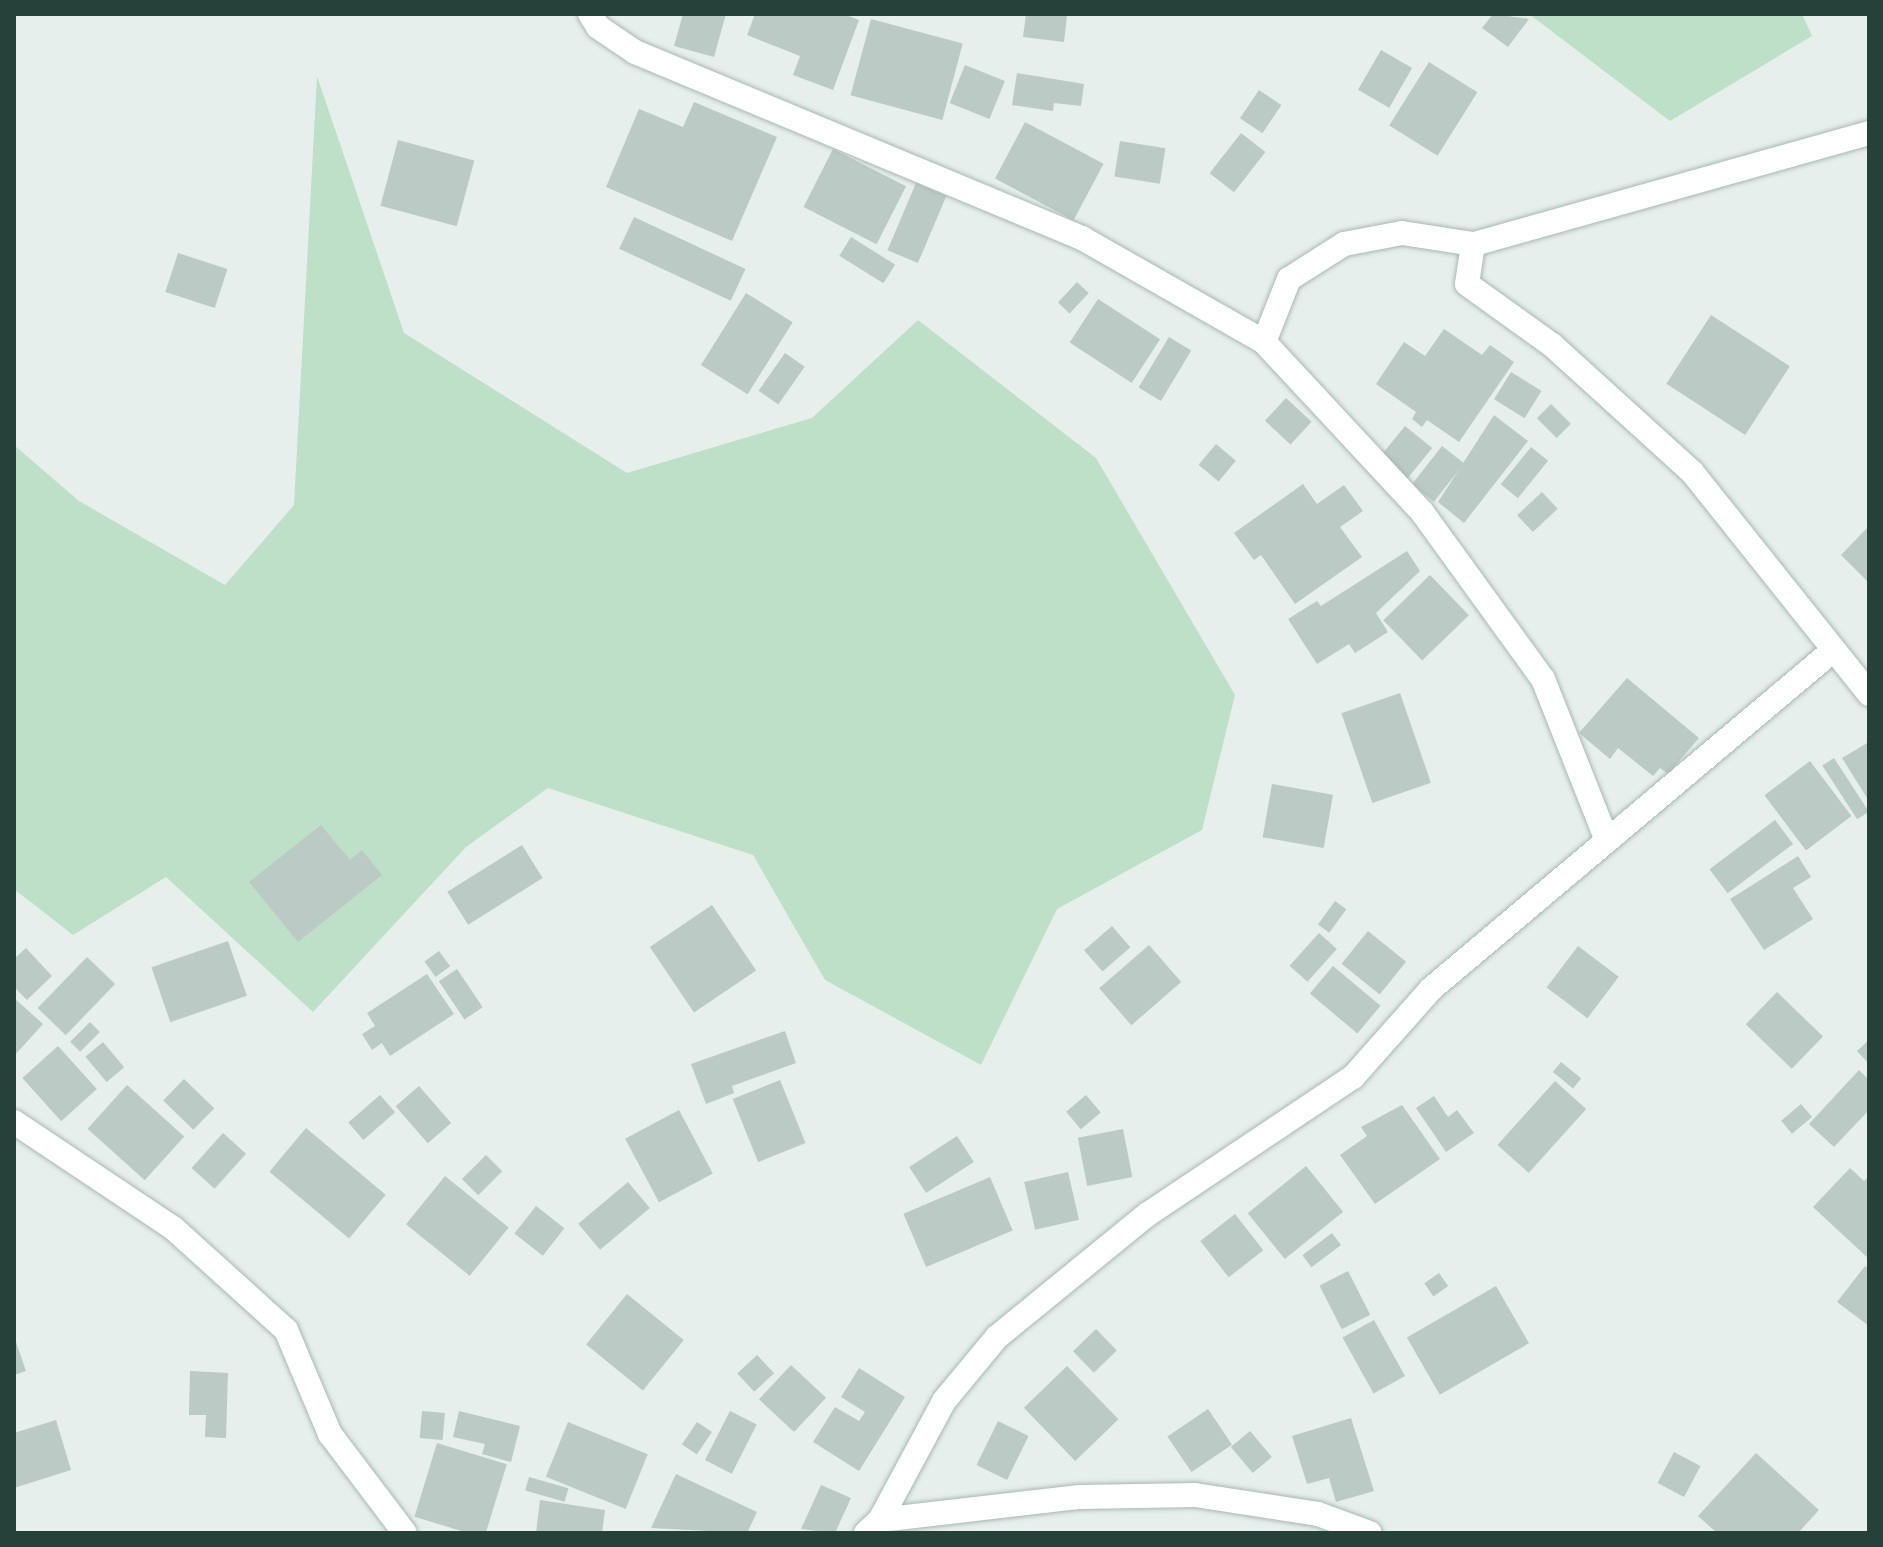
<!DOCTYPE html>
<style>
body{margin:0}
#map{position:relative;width:1883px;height:1547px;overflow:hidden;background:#e6efeb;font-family:Commissioner,sans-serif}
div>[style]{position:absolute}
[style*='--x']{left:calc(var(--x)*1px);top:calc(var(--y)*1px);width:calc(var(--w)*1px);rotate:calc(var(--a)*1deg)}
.green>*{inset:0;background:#bfe0c8}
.building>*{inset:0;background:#bbcac4;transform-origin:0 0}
.roads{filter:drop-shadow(0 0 2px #a8b8b2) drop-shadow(0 0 2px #a8b8b2)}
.minor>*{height:24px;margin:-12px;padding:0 12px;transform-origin:12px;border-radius:12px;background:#fff}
span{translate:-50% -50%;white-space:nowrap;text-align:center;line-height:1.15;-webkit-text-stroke:6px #f7fbf9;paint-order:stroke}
.frame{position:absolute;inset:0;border:16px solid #24423a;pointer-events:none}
</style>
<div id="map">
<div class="green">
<div style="clip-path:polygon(1529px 14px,1802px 14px,1812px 36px,1670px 121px)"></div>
<div style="clip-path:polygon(317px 76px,404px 333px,627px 473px,812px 418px,918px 320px,1096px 458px,1235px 695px,1202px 830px,1057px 909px,981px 1065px,825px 980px,753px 855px,548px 788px,466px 847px,313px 1012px,166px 877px,73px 935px,14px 889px,14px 445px,79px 501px,225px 585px,294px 505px)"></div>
</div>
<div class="building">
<div style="clip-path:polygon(683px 14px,726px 14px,714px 57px,674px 46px)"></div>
<div style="clip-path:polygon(755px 14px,844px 14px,859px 20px,833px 90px,793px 75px,800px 56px,747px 35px)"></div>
<div style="clip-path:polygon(1026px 14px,1067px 15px,1064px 42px,1023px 37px)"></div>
<div style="clip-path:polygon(1493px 14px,1529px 19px,1508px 47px,1482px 28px)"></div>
<div style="left:871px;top:19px;width:95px;height:79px;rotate:15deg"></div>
<div style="left:1381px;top:50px;width:36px;height:46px;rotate:30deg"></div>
<div style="left:1429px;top:62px;width:57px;height:75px;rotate:32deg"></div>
<div style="left:965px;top:65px;width:43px;height:41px;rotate:22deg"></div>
<div style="clip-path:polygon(1017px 73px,1084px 84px,1081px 106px,1054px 103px,1053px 111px,1012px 105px)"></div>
<div style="left:1259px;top:90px;width:27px;height:34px;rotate:34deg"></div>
<div style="clip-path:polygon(694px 102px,777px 137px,732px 241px,606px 187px,639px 109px,683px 127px)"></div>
<div style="left:1025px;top:122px;width:89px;height:64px;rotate:28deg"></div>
<div style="left:1241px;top:133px;width:31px;height:51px;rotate:38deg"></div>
<div style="left:398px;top:140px;width:79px;height:68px;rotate:15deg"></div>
<div style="left:1120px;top:141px;width:46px;height:36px;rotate:9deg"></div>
<div style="left:833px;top:149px;width:82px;height:65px;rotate:27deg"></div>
<div style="left:916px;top:183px;width:33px;height:73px;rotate:23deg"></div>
<div style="left:634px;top:217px;width:123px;height:35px;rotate:25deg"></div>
<div style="left:851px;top:237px;width:52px;height:22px;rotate:32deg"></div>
<div style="left:178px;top:253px;width:52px;height:41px;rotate:18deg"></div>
<div style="left:1077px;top:282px;width:16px;height:28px;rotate:43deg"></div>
<div style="left:746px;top:293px;width:55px;height:85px;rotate:32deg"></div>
<div style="left:1098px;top:299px;width:74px;height:52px;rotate:33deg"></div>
<div style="left:1711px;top:315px;width:94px;height:82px;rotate:33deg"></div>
<div style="clip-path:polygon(1444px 329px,1482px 355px,1490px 345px,1514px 362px,1459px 442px,1427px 420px,1422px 427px,1412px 419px,1416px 412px,1376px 384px,1404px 342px,1425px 356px)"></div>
<div style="left:1169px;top:337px;width:26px;height:59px;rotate:31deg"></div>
<div style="left:785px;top:353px;width:24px;height:46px;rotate:35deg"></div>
<div style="left:1511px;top:372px;width:36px;height:32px;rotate:32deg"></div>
<div style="left:1286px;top:398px;width:35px;height:31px;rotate:43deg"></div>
<div style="left:1551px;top:404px;width:28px;height:20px;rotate:45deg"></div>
<div style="clip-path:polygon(1494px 415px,1528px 441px,1464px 523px,1438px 502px)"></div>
<div style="left:1405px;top:426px;width:35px;height:40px;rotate:39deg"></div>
<div style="left:1216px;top:444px;width:26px;height:27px;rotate:40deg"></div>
<div style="left:1442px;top:446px;width:28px;height:49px;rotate:38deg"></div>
<div style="left:1531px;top:447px;width:22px;height:48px;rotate:39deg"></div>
<div style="clip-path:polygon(1303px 484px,1317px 504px,1344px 485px,1363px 511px,1340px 527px,1362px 557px,1295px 604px,1261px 555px,1254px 560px,1234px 533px)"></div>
<div style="left:1542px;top:492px;width:23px;height:34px;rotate:47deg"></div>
<div style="clip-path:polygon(1869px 526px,1869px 583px,1841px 555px)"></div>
<div style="clip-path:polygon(1407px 551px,1420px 571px,1376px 613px,1388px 632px,1355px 653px,1349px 644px,1317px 664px,1288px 619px,1317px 601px,1321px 606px)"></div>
<div style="left:1430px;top:575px;width:56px;height:65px;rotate:46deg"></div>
<div style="clip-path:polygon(1627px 678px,1699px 738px,1668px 774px,1660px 768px,1653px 776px,1618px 748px,1610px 759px,1579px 733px)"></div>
<div style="left:1400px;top:693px;width:95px;height:62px;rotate:71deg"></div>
<div style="clip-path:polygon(1869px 742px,1869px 801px,1842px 758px)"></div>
<div style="left:1834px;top:758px;width:64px;height:14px;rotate:57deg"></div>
<div style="left:1810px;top:761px;width:69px;height:57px;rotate:53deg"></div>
<div style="left:1272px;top:784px;width:62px;height:54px;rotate:10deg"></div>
<div style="left:1775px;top:820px;width:30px;height:82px;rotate:53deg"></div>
<div style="clip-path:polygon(321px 825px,350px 860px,362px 850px,382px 875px,298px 942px,249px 882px)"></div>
<div style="left:522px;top:845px;width:39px;height:88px;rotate:58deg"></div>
<div style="clip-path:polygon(1798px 856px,1811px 877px,1793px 888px,1813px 919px,1764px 950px,1730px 899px)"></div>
<div style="left:1335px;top:901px;width:14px;height:29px;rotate:36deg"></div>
<div style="left:712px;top:905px;width:79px;height:75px;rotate:56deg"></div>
<div style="left:1112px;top:926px;width:28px;height:37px;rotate:49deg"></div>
<div style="left:1368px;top:931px;width:49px;height:42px;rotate:39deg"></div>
<div style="left:1319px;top:933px;width:24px;height:44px;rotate:42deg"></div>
<div style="left:228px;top:941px;width:58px;height:81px;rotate:71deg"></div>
<div style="left:1149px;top:945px;width:49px;height:66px;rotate:49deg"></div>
<div style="left:1578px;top:946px;width:51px;height:52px;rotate:37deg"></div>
<div style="clip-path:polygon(26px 948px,52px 976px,27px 1000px,14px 987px,14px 959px)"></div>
<div style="left:439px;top:951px;width:19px;height:18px;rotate:54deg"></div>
<div style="left:87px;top:957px;width:39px;height:71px;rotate:44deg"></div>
<div style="left:1333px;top:966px;width:62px;height:36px;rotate:40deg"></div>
<div style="left:457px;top:969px;width:46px;height:22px;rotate:56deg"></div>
<div style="clip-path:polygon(427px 974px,454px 1014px,390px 1056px,382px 1043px,372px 1050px,362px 1034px,375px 1026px,367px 1013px)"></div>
<div style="left:1777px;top:992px;width:64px;height:45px;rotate:44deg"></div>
<div style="clip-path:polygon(14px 998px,43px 1024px,14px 1056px)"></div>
<div style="left:90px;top:1022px;width:14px;height:28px;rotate:45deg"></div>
<div style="clip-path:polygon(785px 1031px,796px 1063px,732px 1086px,734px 1093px,706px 1104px,691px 1064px)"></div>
<div style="clip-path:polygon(1869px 1040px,1869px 1064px,1857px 1051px)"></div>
<div style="left:103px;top:1042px;width:33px;height:23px;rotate:50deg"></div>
<div style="left:58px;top:1046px;width:58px;height:48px;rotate:48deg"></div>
<div style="left:1561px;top:1062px;width:26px;height:13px;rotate:39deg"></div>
<div style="clip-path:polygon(1859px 1070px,1869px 1080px,1869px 1110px,1834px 1147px,1809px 1124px)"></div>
<div style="left:184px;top:1079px;width:42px;height:30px;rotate:44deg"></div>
<div style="left:780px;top:1080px;width:68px;height:51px;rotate:68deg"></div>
<div style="left:1555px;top:1081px;width:42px;height:86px;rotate:42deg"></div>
<div style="left:127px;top:1085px;width:77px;height:59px;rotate:42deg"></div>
<div style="left:419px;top:1086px;width:49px;height:31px;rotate:49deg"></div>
<div style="left:380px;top:1095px;width:23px;height:42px;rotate:49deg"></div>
<div style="left:1086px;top:1095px;width:23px;height:26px;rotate:50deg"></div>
<div style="clip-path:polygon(1434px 1096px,1448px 1117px,1457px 1110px,1474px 1133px,1446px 1152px,1416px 1108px)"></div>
<div style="left:1801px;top:1104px;width:17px;height:26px;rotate:50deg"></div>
<div style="clip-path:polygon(1402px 1105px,1440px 1159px,1375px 1204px,1340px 1155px,1367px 1136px,1361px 1127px)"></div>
<div style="left:679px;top:1110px;width:72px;height:61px;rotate:62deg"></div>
<div style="left:306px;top:1128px;width:104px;height:57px;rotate:40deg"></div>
<div style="left:1123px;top:1129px;width:49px;height:46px;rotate:79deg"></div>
<div style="left:223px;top:1133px;width:31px;height:47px;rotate:42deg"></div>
<div style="left:957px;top:1136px;width:31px;height:57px;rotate:57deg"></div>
<div style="left:486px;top:1155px;width:23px;height:34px;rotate:45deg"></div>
<div style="left:1306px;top:1166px;width:59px;height:75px;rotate:51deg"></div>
<div style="clip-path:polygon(1850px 1168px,1864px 1181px,1869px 1176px,1869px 1259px,1813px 1207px)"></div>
<div style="left:1068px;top:1172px;width:49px;height:45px;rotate:77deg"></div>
<div style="left:445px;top:1176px;width:82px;height:62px;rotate:39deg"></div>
<div style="left:990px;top:1177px;width:58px;height:94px;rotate:67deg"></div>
<div style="left:628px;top:1182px;width:34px;height:65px;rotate:50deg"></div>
<div style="left:536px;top:1206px;width:36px;height:35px;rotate:38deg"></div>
<div style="left:1235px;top:1214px;width:46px;height:44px;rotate:52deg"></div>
<div style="left:1332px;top:1233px;width:15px;height:37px;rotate:53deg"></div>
<div style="clip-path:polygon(1865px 1266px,1869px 1269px,1869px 1326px,1837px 1302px)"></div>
<div style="left:1348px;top:1271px;width:49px;height:32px;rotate:63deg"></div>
<div style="left:1439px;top:1273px;width:16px;height:18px;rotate:55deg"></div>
<div style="left:1496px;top:1286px;width:66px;height:103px;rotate:60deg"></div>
<div style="left:627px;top:1294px;width:73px;height:65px;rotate:39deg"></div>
<div style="left:1374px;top:1320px;width:64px;height:36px;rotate:61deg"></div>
<div style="left:1096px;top:1329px;width:30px;height:32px;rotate:46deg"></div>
<div style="clip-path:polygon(14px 1336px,26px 1371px,14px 1375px)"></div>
<div style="left:757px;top:1355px;width:25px;height:27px;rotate:47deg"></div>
<div style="left:791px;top:1365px;width:48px;height:47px;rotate:43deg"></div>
<div style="left:1067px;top:1366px;width:74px;height:60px;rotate:46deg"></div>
<div style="clip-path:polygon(859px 1368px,905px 1397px,859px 1471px,813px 1442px,835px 1407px,859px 1421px,865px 1412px,841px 1397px)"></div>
<div style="clip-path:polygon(190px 1371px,228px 1373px,226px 1438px,205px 1437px,206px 1415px,189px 1415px)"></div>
<div style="left:1208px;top:1409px;width:43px;height:49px;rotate:56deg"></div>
<div style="left:422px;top:1411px;width:23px;height:27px;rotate:5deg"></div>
<div style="clip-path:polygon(459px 1411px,520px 1426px,511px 1462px,482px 1454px,485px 1444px,453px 1437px)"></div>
<div style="left:730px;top:1411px;width:30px;height:55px;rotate:27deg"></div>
<div style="clip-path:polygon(1351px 1418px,1374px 1491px,1336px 1502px,1329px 1478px,1307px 1484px,1292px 1436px)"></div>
<div style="clip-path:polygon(56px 1420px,71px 1470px,14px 1488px,14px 1433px)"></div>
<div style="left:998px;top:1421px;width:34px;height:49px;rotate:26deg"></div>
<div style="left:568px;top:1422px;width:86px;height:59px;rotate:22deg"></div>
<div style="left:697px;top:1422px;width:18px;height:27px;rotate:34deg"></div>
<div style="left:1250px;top:1431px;width:34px;height:25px;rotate:50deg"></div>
<div style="left:437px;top:1443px;width:73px;height:77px;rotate:17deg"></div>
<div style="left:1674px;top:1452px;width:30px;height:35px;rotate:28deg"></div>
<div style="clip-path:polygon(1756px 1453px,1819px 1510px,1798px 1533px,1717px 1533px,1698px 1516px)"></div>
<div style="clip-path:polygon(676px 1474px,757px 1512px,747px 1533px,651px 1528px)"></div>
<div style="left:529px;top:1477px;width:41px;height:14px;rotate:16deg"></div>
<div style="clip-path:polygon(821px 1485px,851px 1498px,835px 1533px,801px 1529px)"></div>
<div style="clip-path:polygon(540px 1500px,605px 1510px,602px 1533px,536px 1533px)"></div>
</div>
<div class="roads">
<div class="minor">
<div style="--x:590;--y:14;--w:15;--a:58"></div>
<div style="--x:598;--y:27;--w:45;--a:34"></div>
<div style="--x:635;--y:52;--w:484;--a:22.6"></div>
<div style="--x:1082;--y:238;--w:210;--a:29.7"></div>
<div style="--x:1264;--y:342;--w:232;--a:47.1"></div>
<div style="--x:1422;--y:512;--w:206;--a:54.1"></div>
<div style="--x:1543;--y:679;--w:171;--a:68.4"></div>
<div style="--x:1869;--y:133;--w:411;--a:164.3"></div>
<div style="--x:1473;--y:244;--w:40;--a:98.5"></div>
<div style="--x:1467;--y:284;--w:105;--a:35.7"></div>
<div style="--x:1552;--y:345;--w:189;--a:42.2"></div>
<div style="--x:1692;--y:472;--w:284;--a:51.4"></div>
<div style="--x:1264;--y:342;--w:68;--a:-68.4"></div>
<div style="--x:1289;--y:279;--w:65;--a:-32.5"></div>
<div style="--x:1344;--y:244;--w:59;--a:-10.7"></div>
<div style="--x:1402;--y:233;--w:72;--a:8.8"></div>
<div style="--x:14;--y:1122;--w:191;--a:33.7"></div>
<div style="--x:173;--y:1228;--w:152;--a:42.1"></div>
<div style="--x:286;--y:1330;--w:113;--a:67.1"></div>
<div style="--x:330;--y:1434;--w:124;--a:52.9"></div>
<div style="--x:880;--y:1520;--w:201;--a:-6.6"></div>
<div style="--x:1080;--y:1497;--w:115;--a:-1"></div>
<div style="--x:1195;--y:1495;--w:124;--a:8.8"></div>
<div style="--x:1318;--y:1514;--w:55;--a:20.1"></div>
<div style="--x:866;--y:1533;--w:19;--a:-43"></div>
<div style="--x:880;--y:1520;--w:135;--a:-61.7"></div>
<div style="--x:944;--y:1401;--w:83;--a:-50.4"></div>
<div style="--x:997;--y:1337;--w:195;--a:-39.2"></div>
<div style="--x:1148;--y:1214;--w:247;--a:-33.8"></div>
<div style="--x:1353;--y:1077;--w:118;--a:-48.4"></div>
<div style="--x:1431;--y:989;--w:523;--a:-40.11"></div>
</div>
</div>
<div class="frame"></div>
</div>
